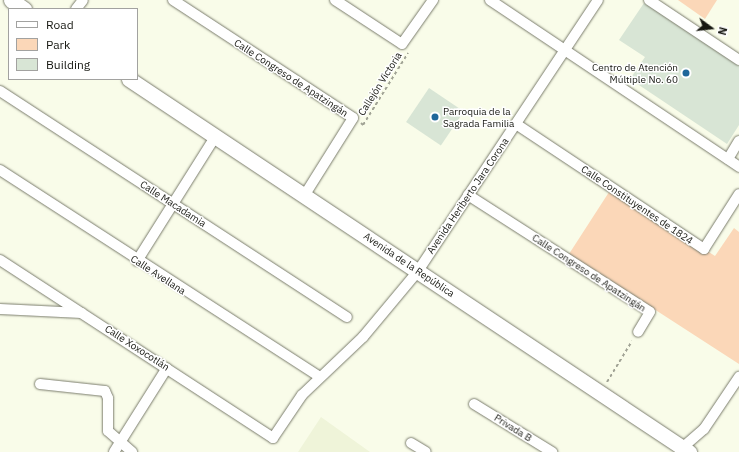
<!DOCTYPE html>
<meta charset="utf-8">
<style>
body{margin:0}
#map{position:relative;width:739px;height:452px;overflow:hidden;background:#f9fce9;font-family:"IBM Plex Sans",sans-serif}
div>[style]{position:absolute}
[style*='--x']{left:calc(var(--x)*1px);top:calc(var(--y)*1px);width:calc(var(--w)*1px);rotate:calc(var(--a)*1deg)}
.built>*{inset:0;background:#eff4d9}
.green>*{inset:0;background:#fbd7b8}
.building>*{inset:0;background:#d8e5d5;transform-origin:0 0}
.path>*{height:2px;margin-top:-1px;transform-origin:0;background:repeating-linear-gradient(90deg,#a1a395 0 3px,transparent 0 6px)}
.roads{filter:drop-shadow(0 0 1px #7a7c6c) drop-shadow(0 0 1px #7a7c6c)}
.street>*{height:10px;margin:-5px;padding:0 5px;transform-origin:5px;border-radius:5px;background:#fff}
.secondary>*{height:15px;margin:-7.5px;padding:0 7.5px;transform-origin:7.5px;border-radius:7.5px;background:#fff}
.dots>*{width:11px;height:11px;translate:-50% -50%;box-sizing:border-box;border:2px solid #fff;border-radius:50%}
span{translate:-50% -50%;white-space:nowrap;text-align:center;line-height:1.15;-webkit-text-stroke:3px #fff;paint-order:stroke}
.poi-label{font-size:10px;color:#161711}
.right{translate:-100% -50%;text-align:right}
.left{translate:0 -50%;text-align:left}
.street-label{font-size:10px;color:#161711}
.legend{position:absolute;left:8px;top:8px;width:130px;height:72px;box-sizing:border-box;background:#fff;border:1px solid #a2a2a0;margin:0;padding:5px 7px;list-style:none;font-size:12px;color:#161711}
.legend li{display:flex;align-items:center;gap:8px;height:20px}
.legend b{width:20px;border:1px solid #a2a2a0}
.north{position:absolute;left:691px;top:8px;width:40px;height:40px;-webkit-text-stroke:3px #fff;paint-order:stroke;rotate:105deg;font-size:11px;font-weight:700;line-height:16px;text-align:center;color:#161711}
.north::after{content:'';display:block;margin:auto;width:14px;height:18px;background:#161711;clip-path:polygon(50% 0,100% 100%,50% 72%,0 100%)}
</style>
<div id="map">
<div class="built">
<div style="clip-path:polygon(321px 417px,370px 452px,298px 452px)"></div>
</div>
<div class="green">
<div style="clip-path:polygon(678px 0,717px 0,705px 19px)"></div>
<div style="clip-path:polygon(611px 189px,715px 256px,734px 228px,739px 232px,739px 364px,569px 254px)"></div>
</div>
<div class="building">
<div style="clip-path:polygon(644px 3px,739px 66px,739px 125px,727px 144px,630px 79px,645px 57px,619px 40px)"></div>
<div style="left:429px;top:88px;width:42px;height:41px;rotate:34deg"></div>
</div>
<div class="path">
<div style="--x:361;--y:123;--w:3;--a:45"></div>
<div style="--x:363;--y:125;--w:85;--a:-58"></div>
<div style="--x:607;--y:382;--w:48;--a:-58.6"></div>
</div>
<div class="roads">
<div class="street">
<div style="--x:173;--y:0;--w:215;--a:33.2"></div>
<div style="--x:353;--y:118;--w:92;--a:122.1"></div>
<div style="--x:335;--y:0;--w:80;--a:33.3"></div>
<div style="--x:402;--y:44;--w:54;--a:-54.8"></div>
<div style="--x:490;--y:0;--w:300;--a:33.8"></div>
<div style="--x:649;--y:0;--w:108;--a:33.7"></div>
<div style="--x:76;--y:9;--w:11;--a:-52"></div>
<div style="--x:0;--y:91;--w:414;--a:33.1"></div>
<div style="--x:516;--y:124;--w:226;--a:33.6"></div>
<div style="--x:704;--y:249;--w:65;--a:-57.5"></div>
<div style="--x:728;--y:159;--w:21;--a:-59"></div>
<div style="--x:0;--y:170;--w:379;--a:32.9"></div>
<div style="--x:468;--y:195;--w:216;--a:32.7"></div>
<div style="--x:650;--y:312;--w:23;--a:121"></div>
<div style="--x:0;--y:260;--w:326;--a:33.1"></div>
<div style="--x:273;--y:438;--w:52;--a:-56"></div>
<div style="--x:302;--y:395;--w:84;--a:-43.6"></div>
<div style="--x:363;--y:337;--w:86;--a:-50.2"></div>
<div style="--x:418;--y:271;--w:325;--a:-56.4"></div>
<div style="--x:137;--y:261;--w:146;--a:-57.8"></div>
<div style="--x:0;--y:309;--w:82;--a:2.8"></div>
<div style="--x:40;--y:384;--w:65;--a:6.1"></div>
<div style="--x:105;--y:391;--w:8;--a:67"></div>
<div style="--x:108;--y:398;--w:33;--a:90"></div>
<div style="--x:108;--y:431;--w:32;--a:41"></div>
<div style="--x:474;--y:404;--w:92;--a:31.6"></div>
<div style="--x:411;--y:443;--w:17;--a:31"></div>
<div style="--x:682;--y:448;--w:29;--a:-41"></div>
<div style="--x:704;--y:429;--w:63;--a:-56.1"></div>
<div style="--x:114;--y:452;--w:99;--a:-57.8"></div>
</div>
<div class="secondary">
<div style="--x:11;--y:0;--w:16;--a:35"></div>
<div style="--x:129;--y:79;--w:673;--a:33.67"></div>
</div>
</div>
<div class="dots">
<div style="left:686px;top:73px;background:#1e669a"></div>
<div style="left:435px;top:117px;background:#1e669a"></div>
</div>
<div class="poi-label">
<span class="right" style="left:678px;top:73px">Centro de Atención<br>Múltiple No. 60</span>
<span class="left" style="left:443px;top:117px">Parroquia de la<br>Sagrada Familia</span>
</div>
<div class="street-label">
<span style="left:291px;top:78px;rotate:33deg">Calle Congreso de Apatzingán</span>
<span style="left:380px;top:84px;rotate:-58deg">Callejón Victoria</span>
<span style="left:468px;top:196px;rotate:-56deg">Avenida Heriberto Jara Corona</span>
<span style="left:173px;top:204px;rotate:33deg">Calle Macadamia</span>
<span style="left:637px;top:205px;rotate:34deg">Calle Constituyentes de 1824</span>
<span style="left:409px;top:265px;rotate:34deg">Avenida de la República</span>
<span style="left:589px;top:273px;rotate:33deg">Calle Congreso de Apatzingán</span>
<span style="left:158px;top:275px;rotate:33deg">Calle Avellana</span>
<span style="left:137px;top:348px;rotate:33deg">Calle Xoxocotlán</span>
<span style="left:513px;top:428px;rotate:32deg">Privada B</span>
</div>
<ul class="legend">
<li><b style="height:5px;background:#fff"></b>Road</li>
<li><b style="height:11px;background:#fbd7b8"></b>Park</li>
<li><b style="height:11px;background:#d8e5d5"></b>Building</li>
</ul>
<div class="north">N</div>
</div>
